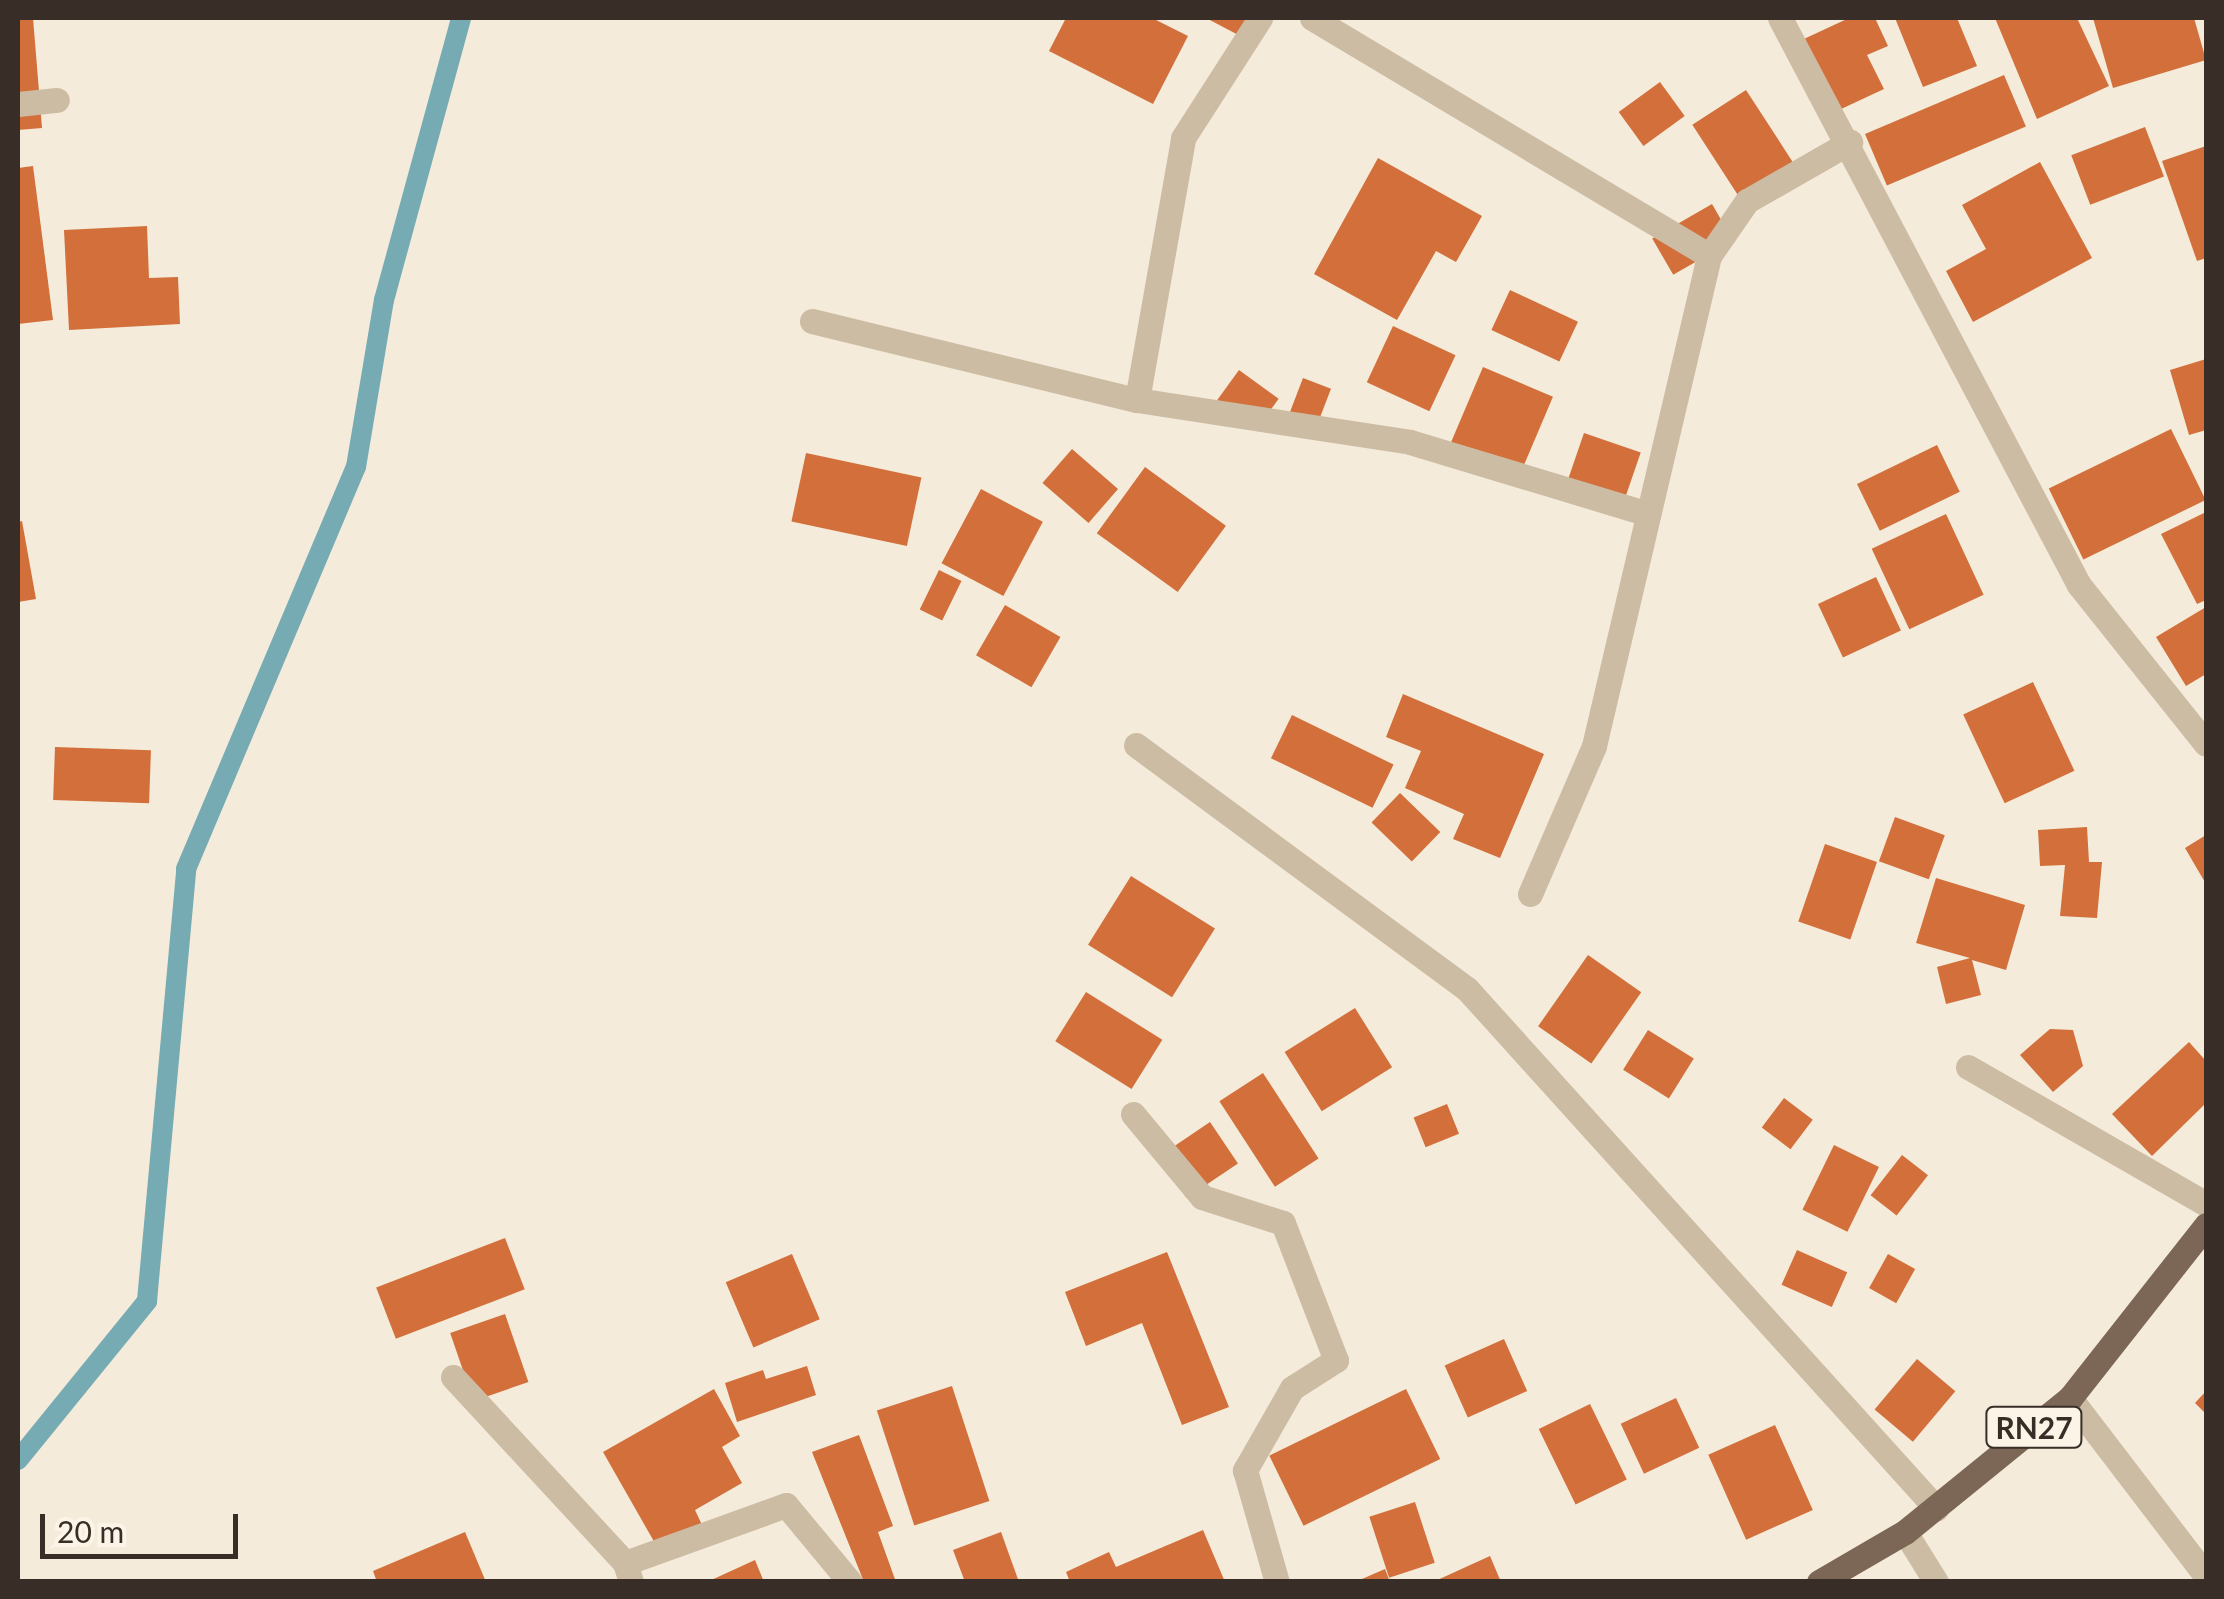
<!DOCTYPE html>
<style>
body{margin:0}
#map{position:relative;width:2224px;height:1599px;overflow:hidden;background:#f4ebda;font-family:Lato,sans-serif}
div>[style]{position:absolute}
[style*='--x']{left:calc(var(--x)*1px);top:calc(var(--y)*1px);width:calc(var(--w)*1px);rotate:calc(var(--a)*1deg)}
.stream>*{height:20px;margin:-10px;padding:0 10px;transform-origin:10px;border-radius:10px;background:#76abb4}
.building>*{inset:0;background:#d26f3a;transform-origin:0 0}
.service>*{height:25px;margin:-12.5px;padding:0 12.5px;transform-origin:12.5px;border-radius:12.5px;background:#cdbca4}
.minor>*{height:25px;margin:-12.5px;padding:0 12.5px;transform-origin:12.5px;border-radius:12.5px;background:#cdbca4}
.primary>*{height:25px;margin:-12.5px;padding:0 12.5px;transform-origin:12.5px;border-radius:12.5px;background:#7c6756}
span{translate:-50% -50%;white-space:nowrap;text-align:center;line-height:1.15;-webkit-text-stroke:8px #fbf4e7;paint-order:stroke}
.shield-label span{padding:2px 8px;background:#fbf4e7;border:2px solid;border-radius:8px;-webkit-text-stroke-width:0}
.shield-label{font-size:30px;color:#382e27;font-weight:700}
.frame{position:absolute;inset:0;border:20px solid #382e27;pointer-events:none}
.scale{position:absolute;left:40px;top:1514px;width:198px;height:45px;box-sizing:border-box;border:5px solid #382e27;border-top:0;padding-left:12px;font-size:30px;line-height:35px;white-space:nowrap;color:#382e27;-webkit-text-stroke:8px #fbf4e7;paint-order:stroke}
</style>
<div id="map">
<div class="stream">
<div style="--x:18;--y:1460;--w:205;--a:-50.9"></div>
<div style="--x:147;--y:1301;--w:434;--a:-84.8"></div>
<div style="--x:186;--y:869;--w:436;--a:-67.1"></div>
<div style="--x:356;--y:467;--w:169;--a:-80.5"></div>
<div style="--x:384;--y:300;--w:292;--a:-74.7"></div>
</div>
<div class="building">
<div style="clip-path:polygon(18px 18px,33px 18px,42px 128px,18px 130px)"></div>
<div style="clip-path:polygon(1066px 18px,1152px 18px,1188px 36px,1153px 104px,1049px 51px)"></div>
<div style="clip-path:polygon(1206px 18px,1257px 18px,1246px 39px)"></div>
<div style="clip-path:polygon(1849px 18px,1875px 18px,1888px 46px,1867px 55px,1884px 89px,1824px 117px,1791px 45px)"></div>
<div style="clip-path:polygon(1895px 18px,1957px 18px,1977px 66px,1923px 87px)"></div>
<div style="clip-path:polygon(1995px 18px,2077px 18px,2109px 86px,2037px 119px)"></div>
<div style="clip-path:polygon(2093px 18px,2194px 18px,2206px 60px,2113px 88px)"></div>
<div style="left:2004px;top:75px;width:56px;height:151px;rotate:67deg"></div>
<div style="left:1660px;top:82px;width:42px;height:51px;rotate:54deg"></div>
<div style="left:1746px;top:90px;width:86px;height:64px;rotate:57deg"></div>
<div style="left:2145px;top:127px;width:53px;height:79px;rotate:69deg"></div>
<div style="clip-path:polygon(2206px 146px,2206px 258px,2197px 261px,2162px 161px)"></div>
<div style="clip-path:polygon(1378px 158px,1482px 216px,1456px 262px,1436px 251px,1397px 320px,1314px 274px)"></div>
<div style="clip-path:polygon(2040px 162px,2092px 258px,1973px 322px,1946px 271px,1986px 249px,1962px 205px)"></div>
<div style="clip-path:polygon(33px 166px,53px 320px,18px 324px,18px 168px)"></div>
<div style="left:1712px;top:204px;width:42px;height:69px;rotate:60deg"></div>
<div style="clip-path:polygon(147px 226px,149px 278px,178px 277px,180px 324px,69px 330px,64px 230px)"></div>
<div style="left:1510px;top:290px;width:75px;height:44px;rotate:25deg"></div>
<div style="left:1393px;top:326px;width:69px;height:62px;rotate:25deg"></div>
<div style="clip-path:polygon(2206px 359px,2206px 430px,2189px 435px,2170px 370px)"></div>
<div style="left:1483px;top:367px;width:76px;height:97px;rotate:23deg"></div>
<div style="left:1239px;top:370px;width:49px;height:37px;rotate:36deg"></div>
<div style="left:1303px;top:378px;width:30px;height:43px;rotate:21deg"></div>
<div style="left:2171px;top:429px;width:79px;height:136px;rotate:64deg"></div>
<div style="left:1584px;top:433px;width:60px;height:55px;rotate:19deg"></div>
<div style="left:1937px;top:445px;width:52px;height:89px;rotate:64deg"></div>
<div style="left:1072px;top:449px;width:61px;height:45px;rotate:41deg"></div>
<div style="left:806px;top:453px;width:118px;height:70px;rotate:12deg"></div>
<div style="left:1145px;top:467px;width:100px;height:82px;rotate:36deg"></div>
<div style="left:981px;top:489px;width:70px;height:84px;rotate:28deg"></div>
<div style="clip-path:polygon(2204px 513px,2206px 600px,2197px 604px,2161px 534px)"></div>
<div style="left:1946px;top:514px;width:89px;height:82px;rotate:65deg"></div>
<div style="clip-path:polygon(22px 521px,36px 599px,18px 602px,18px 522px)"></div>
<div style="left:939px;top:570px;width:25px;height:44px;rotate:26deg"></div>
<div style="left:1876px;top:577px;width:59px;height:64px;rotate:65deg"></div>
<div style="left:1005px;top:605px;width:64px;height:58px;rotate:30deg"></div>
<div style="clip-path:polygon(2206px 607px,2206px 674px,2186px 686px,2156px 637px)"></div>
<div style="left:2033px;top:682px;width:98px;height:77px;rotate:65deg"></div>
<div style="clip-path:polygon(1403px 694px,1544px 754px,1500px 858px,1453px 839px,1464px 814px,1405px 788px,1421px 751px,1386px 737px)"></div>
<div style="left:1292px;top:715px;width:113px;height:48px;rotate:26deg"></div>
<div style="left:55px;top:747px;width:96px;height:53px;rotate:2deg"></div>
<div style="left:1400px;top:793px;width:56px;height:41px;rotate:44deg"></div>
<div style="left:1895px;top:817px;width:53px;height:47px;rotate:20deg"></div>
<div style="clip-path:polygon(2087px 827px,2089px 862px,2102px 862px,2097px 918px,2060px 916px,2065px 865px,2040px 866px,2038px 830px)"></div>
<div style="clip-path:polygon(2206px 835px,2206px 884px,2185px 848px)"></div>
<div style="left:1825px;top:844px;width:55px;height:82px;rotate:19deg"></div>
<div style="left:1131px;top:876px;width:99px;height:81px;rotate:32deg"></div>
<div style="clip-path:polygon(1936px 878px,2025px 905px,2006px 970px,1972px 960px,1981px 995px,1946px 1004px,1937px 967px,1970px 958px,1916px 943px)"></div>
<div style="left:1588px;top:955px;width:65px;height:87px;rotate:35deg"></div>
<div style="left:1086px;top:992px;width:90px;height:58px;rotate:32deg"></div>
<div style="left:1355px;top:1008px;width:70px;height:83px;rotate:58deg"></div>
<div style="clip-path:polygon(2050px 1029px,2073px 1030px,2083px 1066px,2053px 1092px,2020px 1055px)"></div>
<div style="left:1648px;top:1030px;width:54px;height:47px;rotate:32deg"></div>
<div style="clip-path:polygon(2189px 1042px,2206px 1061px,2206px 1103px,2152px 1156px,2112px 1114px)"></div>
<div style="left:1263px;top:1073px;width:102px;height:52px;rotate:57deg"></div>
<div style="left:1784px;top:1098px;width:36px;height:37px;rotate:37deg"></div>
<div style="left:1447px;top:1104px;width:32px;height:36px;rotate:68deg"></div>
<div style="left:1210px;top:1122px;width:50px;height:62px;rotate:56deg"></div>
<div style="left:1834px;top:1145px;width:50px;height:72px;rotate:26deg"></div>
<div style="left:1902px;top:1155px;width:33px;height:51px;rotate:38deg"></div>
<div style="left:505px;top:1238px;width:55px;height:138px;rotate:69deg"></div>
<div style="left:1797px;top:1250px;width:55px;height:38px;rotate:24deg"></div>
<div style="clip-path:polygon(1167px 1252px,1229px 1407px,1182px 1425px,1142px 1323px,1086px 1346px,1065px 1292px)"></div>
<div style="left:792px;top:1254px;width:71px;height:72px;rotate:67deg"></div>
<div style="left:1888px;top:1254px;width:31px;height:39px;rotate:29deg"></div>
<div style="left:505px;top:1314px;width:72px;height:58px;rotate:71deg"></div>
<div style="left:1504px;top:1339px;width:57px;height:65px;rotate:66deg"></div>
<div style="left:1917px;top:1359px;width:50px;height:66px;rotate:40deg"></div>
<div style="clip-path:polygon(807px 1366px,816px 1395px,737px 1422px,725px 1383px,763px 1370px,766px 1379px)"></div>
<div style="left:952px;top:1386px;width:121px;height:79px;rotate:72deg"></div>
<div style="clip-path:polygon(714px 1389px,740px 1436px,722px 1447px,742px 1483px,695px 1510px,703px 1527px,660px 1552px,603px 1452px)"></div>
<div style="left:1406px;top:1389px;width:78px;height:152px;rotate:64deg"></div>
<div style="clip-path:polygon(2206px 1391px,2206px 1414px,2195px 1403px)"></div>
<div style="left:1676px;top:1398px;width:55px;height:61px;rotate:65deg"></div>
<div style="left:1590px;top:1404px;width:84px;height:57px;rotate:64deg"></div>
<div style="left:1775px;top:1425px;width:93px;height:73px;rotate:66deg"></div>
<div style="clip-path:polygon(859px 1435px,893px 1526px,878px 1532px,896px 1582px,864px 1582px,812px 1452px)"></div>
<div style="left:1415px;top:1502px;width:64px;height:48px;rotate:72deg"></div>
<div style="clip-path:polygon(1203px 1530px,1225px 1582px,1070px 1582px,1066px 1572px,1109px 1552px,1116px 1567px)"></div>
<div style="clip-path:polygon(465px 1532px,486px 1582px,377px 1582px,373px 1571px)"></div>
<div style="clip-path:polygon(1001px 1532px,1019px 1582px,965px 1582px,953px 1550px)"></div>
<div style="clip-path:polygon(1490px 1556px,1501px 1582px,1433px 1582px)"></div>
<div style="clip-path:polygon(755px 1560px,764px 1582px,707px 1582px)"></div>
<div style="clip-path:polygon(1385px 1569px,1390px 1582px,1355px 1582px)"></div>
</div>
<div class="service">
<div style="--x:1312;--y:18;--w:463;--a:30.9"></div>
<div style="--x:18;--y:104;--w:39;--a:-6"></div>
<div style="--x:1968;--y:1067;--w:275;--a:29.9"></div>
<div style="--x:1133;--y:1114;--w:108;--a:50.3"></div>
<div style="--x:1202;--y:1197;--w:85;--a:17.8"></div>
<div style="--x:1283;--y:1223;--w:147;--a:68.9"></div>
<div style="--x:1336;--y:1360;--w:52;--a:147.5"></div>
<div style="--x:1292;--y:1388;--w:95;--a:119.8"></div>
<div style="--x:1245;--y:1470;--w:116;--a:74.1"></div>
<div style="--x:453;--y:1377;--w:253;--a:47.2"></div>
<div style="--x:625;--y:1563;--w:20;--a:72"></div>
<div style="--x:2070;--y:1398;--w:224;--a:52.6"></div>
<div style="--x:1905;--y:1532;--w:59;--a:58.2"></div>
<div style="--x:625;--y:1563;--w:171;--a:-19.8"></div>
<div style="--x:786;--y:1505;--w:100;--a:50.3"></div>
</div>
<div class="minor">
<div style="--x:1780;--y:18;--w:641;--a:62.2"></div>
<div style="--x:2079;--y:585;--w:203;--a:51.4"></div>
<div style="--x:812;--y:321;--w:334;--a:13.7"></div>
<div style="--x:1137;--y:400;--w:276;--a:8.7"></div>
<div style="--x:1410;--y:442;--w:249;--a:16.8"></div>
<div style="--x:1137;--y:400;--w:266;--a:-80"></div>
<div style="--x:1183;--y:138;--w:143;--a:-57.3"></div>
<div style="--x:1136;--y:745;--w:411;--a:36.4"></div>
<div style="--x:1467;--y:989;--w:700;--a:47.9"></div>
<div style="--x:1530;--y:894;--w:161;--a:-66.6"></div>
<div style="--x:1594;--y:746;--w:503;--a:-76.79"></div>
<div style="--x:1709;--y:256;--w:67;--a:-55.4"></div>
<div style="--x:1747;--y:201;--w:119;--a:-29.8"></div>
</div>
<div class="primary">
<div style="--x:1819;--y:1582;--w:99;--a:-30.2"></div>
<div style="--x:1905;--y:1532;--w:213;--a:-39.1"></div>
<div style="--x:2070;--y:1398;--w:220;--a:-51.8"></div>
</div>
<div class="shield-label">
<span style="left:2034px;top:1427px">RN27</span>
</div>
<div class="frame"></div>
<div class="scale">20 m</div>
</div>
